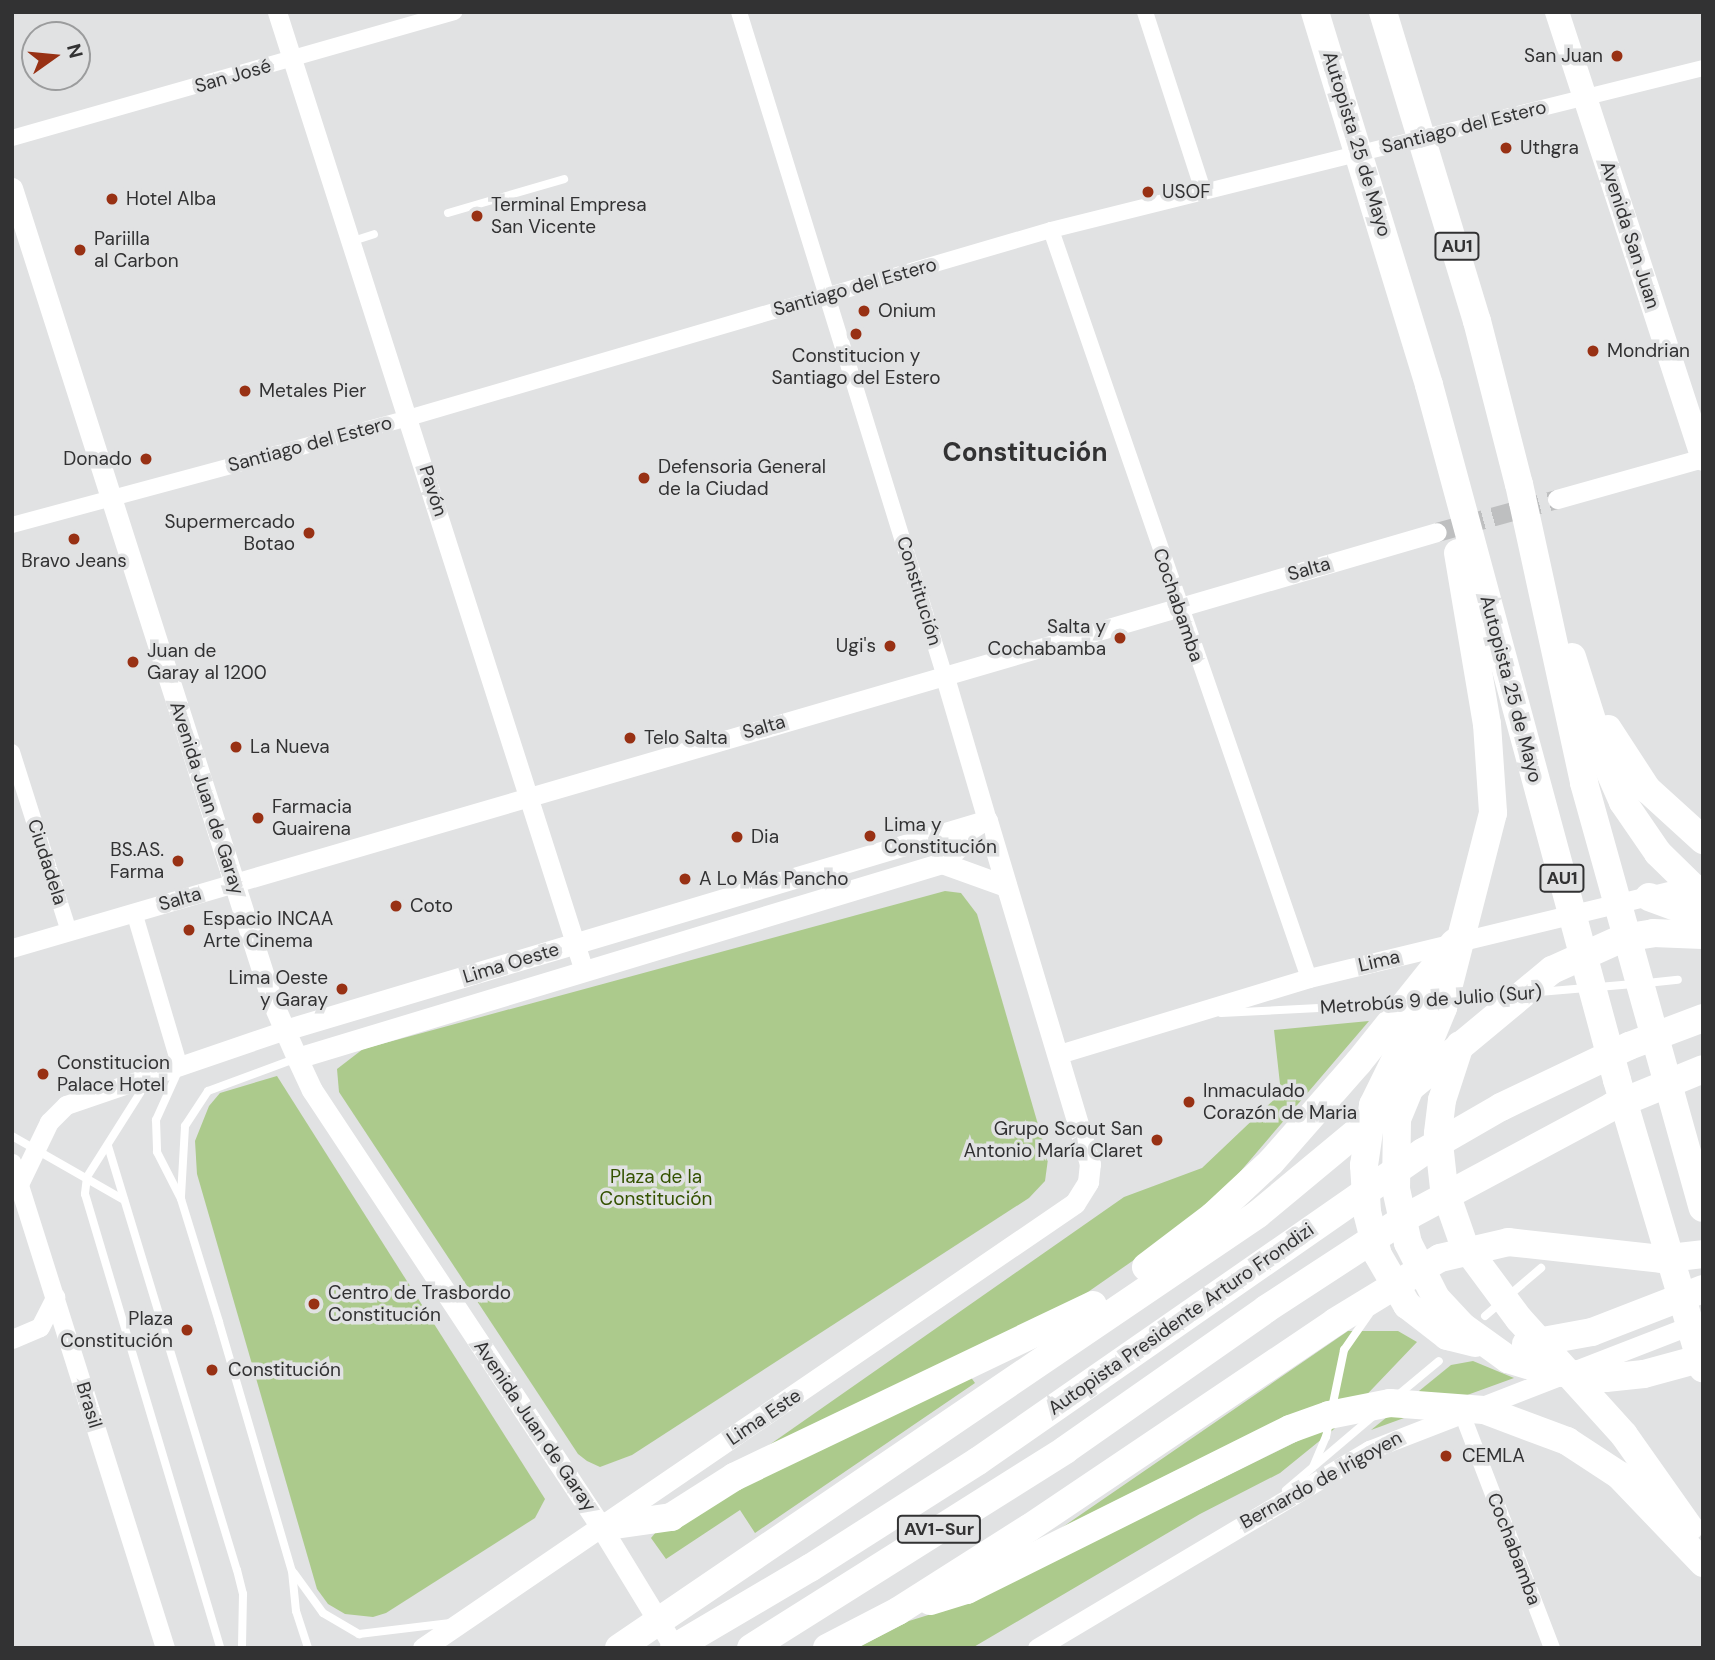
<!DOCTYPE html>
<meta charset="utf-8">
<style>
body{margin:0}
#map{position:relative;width:1715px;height:1660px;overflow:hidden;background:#e1e2e3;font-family:"DM Sans",sans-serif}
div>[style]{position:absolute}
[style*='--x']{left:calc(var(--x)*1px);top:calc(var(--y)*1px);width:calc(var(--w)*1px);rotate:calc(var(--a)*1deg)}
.green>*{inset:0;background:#acca8c}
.tertiary-tunnel>*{height:19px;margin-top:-9.5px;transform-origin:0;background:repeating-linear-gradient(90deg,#bebfc0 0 19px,transparent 0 29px)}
.service>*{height:8px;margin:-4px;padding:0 4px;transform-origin:4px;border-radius:4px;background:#fff}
.minor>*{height:16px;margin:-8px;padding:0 8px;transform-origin:8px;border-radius:8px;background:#fff}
.tertiary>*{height:19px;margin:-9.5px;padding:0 9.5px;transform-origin:9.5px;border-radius:9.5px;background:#fff}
.secondary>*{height:21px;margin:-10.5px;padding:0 10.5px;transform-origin:10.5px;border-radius:10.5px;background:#fff}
.primary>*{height:24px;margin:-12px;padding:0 12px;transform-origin:12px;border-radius:12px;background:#fff}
.motorway>*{height:28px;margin:-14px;padding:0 14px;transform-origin:14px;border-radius:14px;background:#fff}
.dots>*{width:19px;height:19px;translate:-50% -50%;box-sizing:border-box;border:4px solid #e1e2e3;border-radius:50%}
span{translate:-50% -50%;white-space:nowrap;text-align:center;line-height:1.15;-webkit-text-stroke:7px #e1e2e3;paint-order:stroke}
.shield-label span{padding:2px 5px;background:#e1e2e3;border:2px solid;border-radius:5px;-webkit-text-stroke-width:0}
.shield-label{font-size:18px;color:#323233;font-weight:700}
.poi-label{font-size:19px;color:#323233}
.right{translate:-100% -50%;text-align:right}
.left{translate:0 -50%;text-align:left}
.street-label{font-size:19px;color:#323233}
.park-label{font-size:19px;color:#345200}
.district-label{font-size:26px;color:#323233;font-weight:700}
.frame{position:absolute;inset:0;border:14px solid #323233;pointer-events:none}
.north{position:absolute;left:21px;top:21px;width:70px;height:70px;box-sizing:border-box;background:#e1e2e3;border:2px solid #9b9c9d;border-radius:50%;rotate:75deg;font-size:19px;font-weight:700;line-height:28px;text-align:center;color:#323233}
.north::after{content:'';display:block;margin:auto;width:24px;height:32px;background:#983114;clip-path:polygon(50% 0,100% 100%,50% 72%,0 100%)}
</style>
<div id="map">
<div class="green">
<div style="clip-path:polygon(945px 891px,961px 893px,977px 914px,1048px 1159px,1045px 1181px,1029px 1198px,632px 1455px,600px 1467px,587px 1461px,578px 1454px,339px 1092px,337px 1069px,363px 1049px)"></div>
<div style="clip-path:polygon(1369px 1021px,1210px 1207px,1042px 1324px,739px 1466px,1124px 1197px,1202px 1168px,1281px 1093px,1274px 1030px)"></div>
<div style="clip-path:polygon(277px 1076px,545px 1499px,535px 1518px,386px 1613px,373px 1617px,345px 1614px,328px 1604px,317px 1589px,197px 1174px,195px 1141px,209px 1106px,220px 1093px)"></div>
<div style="clip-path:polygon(1348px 1331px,1398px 1331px,1417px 1342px,1333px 1430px,1280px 1473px,1200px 1514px,972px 1648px,857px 1648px,909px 1621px,970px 1602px,1312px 1434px,1019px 1557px)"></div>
<div style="clip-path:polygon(1473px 1361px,1514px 1378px,1371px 1430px,1451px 1365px)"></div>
<div style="clip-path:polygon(970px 1376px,975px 1383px,755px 1533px,740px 1510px,666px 1559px,651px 1538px,661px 1526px)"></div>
</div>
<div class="tertiary-tunnel">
<div style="--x:1437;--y:532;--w:124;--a:-15.4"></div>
</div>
<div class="service">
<div style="--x:448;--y:213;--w:121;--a:-16.3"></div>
<div style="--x:353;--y:241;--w:22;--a:-18"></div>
<div style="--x:1647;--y:983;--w:31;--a:-6"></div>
<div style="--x:1539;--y:992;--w:95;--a:-4.8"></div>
<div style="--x:1451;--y:1001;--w:57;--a:-6"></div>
<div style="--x:1221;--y:1013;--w:176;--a:-2.9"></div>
<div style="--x:179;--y:1069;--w:56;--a:114.3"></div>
<div style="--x:156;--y:1120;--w:32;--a:88"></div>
<div style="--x:157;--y:1152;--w:53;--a:62.9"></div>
<div style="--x:181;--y:1199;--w:129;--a:72.8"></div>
<div style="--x:219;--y:1322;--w:259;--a:73.7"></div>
<div style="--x:292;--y:1571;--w:40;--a:84.3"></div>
<div style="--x:296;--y:1611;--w:39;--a:72"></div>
<div style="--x:147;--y:1082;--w:112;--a:122.3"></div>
<div style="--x:87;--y:1177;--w:17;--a:97"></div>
<div style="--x:85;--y:1194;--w:474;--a:73.4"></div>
<div style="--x:12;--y:1136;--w:129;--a:29.7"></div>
<div style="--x:108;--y:1146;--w:443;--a:73.1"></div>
<div style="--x:237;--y:1570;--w:25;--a:76"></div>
<div style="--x:243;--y:1594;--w:54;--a:91.1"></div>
<div style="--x:181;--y:1196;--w:70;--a:-86.7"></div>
<div style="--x:185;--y:1126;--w:42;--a:-56.7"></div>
<div style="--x:208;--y:1091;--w:95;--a:-20.3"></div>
<div style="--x:1485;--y:1316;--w:74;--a:-40.6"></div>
<div style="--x:1398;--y:1395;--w:53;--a:-39.7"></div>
<div style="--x:1313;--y:1467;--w:33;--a:-67"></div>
<div style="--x:1326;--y:1437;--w:89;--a:-78.3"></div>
<div style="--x:1344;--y:1350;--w:44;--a:-55.2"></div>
<div style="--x:1286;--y:1490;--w:113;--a:-40.3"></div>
<div style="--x:294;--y:1573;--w:49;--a:54.1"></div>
<div style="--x:323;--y:1613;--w:42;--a:30.3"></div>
<div style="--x:359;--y:1634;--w:92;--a:-6.9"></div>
</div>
<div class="minor">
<div style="--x:739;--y:12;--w:693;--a:72.79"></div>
<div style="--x:1145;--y:12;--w:188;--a:72"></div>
<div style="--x:12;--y:138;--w:460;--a:-15.9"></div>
<div style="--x:1051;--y:230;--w:791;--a:70.97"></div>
<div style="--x:12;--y:525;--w:417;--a:-15.1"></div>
<div style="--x:415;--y:416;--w:663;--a:-16.3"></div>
<div style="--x:1051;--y:230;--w:672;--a:-13.95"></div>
<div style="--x:12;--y:752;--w:189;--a:72.4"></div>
<div style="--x:134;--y:912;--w:162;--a:73.5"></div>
<div style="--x:1461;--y:1411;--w:254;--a:69"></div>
</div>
<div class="tertiary">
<div style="--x:277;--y:12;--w:1007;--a:72.25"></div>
<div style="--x:1557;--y:499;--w:152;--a:-15.7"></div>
<div style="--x:944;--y:674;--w:152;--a:73.6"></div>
<div style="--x:12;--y:948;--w:1484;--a:-16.27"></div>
<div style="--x:1059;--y:1054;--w:261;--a:-16.9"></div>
<div style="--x:1309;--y:978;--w:400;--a:-13.6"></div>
<div style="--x:12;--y:1163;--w:509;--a:72.49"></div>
<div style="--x:20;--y:1182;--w:67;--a:-64.2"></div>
<div style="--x:49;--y:1122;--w:24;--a:-45"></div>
<div style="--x:66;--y:1105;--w:231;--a:-18.9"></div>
<div style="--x:12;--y:1339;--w:30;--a:-23"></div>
<div style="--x:40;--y:1327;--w:34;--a:-63"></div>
<div style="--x:1037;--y:1648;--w:387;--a:-30.8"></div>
<div style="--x:1369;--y:1450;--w:354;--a:-21.2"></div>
</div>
<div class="secondary">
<div style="--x:12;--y:188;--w:854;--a:72.27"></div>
<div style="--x:272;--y:1001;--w:62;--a:66.3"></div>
<div style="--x:297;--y:1058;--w:35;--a:65"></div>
<div style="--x:312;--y:1090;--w:524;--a:56.52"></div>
<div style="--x:601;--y:1527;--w:142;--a:58.6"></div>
<div style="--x:942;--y:863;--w:68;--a:19.8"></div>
<div style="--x:285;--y:1030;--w:727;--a:-16.62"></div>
<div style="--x:297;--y:1058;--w:674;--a:-16.82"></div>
<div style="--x:942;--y:863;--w:62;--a:-43.7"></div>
<div style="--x:423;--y:1648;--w:789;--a:-34.31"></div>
<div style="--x:1075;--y:1203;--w:25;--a:-58"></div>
<div style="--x:1088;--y:1182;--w:18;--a:-84"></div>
<div style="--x:1090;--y:1164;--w:359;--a:-106.7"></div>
</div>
<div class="primary">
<div style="--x:1557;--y:12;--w:470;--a:71.9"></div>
</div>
<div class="motorway">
<div style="--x:1315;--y:12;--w:390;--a:73"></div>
<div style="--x:1429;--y:385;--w:720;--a:74.86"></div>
<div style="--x:1617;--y:1080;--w:301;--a:73.4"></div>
<div style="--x:1383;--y:12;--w:323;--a:73.1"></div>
<div style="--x:1477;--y:321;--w:168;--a:75.6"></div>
<div style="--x:1519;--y:484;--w:306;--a:77.7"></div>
<div style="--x:1584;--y:783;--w:441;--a:74.4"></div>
<div style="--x:1458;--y:553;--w:173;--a:80.4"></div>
<div style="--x:1487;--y:724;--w:89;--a:86.1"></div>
<div style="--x:1493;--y:813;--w:201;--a:104.4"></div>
<div style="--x:1443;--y:1008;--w:120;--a:112.5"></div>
<div style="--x:1397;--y:1119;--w:70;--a:90.8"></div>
<div style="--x:1396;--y:1189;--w:55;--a:77.5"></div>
<div style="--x:1408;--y:1243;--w:62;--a:63"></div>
<div style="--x:1436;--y:1298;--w:38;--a:47"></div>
<div style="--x:1462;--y:1326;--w:57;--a:35.7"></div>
<div style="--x:1508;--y:1359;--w:41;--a:17.1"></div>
<div style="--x:1547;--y:1371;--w:59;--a:6.8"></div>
<div style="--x:1606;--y:1378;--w:38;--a:-6"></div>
<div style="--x:1644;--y:1374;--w:61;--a:-15.2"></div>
<div style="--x:1572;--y:657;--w:109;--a:72.4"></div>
<div style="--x:1605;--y:761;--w:45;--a:66.3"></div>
<div style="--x:1623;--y:802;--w:62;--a:55.5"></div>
<div style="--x:1658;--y:853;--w:63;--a:44.4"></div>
<div style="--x:1608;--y:729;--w:72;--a:57"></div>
<div style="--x:1647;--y:789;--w:76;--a:42.3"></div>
<div style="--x:1649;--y:897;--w:58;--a:20.3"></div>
<div style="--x:1426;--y:997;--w:120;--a:116.1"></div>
<div style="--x:1373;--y:1105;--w:61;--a:98.5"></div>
<div style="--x:1364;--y:1165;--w:47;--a:86.3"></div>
<div style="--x:1367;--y:1212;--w:44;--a:75.7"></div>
<div style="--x:1378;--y:1255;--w:58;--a:59.9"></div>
<div style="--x:1407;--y:1305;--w:51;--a:37.8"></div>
<div style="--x:1447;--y:1336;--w:29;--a:14"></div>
<div style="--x:1460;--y:1045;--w:58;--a:108.1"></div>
<div style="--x:1442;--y:1100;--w:34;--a:97"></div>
<div style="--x:1438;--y:1134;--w:54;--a:83.7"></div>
<div style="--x:1444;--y:1188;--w:60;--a:70.7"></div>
<div style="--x:1464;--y:1245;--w:92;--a:53.4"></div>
<div style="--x:1519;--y:1319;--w:156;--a:47.8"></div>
<div style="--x:1624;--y:1435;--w:113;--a:54.8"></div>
<div style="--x:1146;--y:1267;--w:84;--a:-37.3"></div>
<div style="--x:1213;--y:1216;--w:79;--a:-43"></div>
<div style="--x:1271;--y:1162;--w:132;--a:-48.7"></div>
<div style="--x:1358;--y:1063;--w:154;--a:-51.3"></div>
<div style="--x:1526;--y:1344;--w:67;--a:-10.3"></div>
<div style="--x:1592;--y:1332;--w:119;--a:-21.2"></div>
<div style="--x:601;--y:1527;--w:71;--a:-8.1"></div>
<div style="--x:671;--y:1517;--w:75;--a:-32.4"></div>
<div style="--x:734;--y:1477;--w:398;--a:-25.6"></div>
<div style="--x:930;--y:1601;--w:39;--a:-17"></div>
<div style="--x:967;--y:1590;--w:361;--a:-26.5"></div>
<div style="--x:1290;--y:1429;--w:41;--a:-19.7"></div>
<div style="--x:1329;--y:1415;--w:62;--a:-11.1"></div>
<div style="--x:1390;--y:1403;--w:94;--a:4.3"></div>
<div style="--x:1484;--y:1410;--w:89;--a:20.5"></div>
<div style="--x:1567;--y:1441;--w:62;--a:33.2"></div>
<div style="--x:1619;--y:1475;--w:122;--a:46.3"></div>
<div style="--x:619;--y:1648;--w:772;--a:-34.18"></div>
<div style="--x:1258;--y:1214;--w:382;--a:-39.7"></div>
<div style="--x:1552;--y:970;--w:78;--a:-24.3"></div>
<div style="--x:1623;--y:938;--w:30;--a:-9"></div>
<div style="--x:1653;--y:933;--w:50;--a:2.3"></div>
<div style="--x:674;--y:1648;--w:158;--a:-30.5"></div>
<div style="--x:810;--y:1568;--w:199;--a:-32.5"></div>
<div style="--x:978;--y:1461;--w:542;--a:-34.78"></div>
<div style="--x:1423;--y:1152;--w:90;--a:-30"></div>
<div style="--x:1501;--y:1107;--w:142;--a:-25.5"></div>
<div style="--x:1629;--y:1046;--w:79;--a:-20.7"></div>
<div style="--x:751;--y:1648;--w:371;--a:-32.2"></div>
<div style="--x:1065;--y:1450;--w:246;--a:-35"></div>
<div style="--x:1266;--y:1309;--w:172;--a:-33.1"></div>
<div style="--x:1410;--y:1215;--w:230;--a:-28.2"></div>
<div style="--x:1613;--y:1106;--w:97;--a:-22.3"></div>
<div style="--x:827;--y:1648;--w:80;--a:-27.5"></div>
<div style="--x:898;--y:1611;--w:155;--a:-32.4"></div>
<div style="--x:1029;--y:1528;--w:369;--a:-33.9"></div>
<div style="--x:1335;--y:1322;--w:123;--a:-31.4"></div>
<div style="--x:1440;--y:1258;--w:70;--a:-13.2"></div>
<div style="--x:1508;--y:1242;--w:154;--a:6.3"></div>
<div style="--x:1661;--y:1259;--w:42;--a:-6.8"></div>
</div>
<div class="dots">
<div style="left:1617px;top:56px;background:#983114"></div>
<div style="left:1506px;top:148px;background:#983114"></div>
<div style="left:1148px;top:192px;background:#983114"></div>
<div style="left:112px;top:199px;background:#983114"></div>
<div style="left:477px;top:216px;background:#983114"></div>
<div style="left:80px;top:250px;background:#983114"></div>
<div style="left:864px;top:311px;background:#983114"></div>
<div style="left:856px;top:334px;background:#983114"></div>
<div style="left:1593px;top:351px;background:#983114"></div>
<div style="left:245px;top:391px;background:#983114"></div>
<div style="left:146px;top:459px;background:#983114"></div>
<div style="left:644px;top:478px;background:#983114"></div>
<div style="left:309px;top:533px;background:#983114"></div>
<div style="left:74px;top:539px;background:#983114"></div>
<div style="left:1120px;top:638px;background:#983114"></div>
<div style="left:890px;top:646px;background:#983114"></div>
<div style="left:133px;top:662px;background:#983114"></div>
<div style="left:630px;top:738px;background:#983114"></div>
<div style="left:236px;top:747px;background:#983114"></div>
<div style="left:258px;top:818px;background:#983114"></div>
<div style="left:870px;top:836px;background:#983114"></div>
<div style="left:737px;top:837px;background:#983114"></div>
<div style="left:178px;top:861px;background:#983114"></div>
<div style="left:685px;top:879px;background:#983114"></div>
<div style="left:396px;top:906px;background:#983114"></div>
<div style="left:189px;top:930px;background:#983114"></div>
<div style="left:342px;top:989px;background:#983114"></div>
<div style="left:43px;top:1074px;background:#983114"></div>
<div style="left:1189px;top:1102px;background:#983114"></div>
<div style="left:1157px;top:1140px;background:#983114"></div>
<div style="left:314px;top:1304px;background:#983114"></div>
<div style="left:187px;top:1330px;background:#983114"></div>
<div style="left:212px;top:1370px;background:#983114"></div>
<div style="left:1446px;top:1456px;background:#983114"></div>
</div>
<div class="shield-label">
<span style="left:1457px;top:246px">AU1</span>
<span style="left:1562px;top:878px">AU1</span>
<span style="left:939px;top:1529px">AV1-Sur</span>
</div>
<div class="poi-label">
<span class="right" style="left:1603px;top:56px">San Juan</span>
<span class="left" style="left:1520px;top:148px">Uthgra</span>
<span class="left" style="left:1162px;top:192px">USOF</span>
<span class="left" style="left:126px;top:199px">Hotel Alba</span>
<span class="left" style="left:491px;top:216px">Terminal Empresa<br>San Vicente</span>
<span class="left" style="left:94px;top:250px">Pariilla<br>al Carbon</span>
<span class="left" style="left:878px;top:311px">Onium</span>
<span class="left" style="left:1607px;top:351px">Mondrian</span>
<span style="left:856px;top:367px">Constitucion y<br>Santiago del Estero</span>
<span class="left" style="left:259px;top:391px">Metales Pier</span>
<span class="right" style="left:132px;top:459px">Donado</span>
<span class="left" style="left:658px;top:478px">Defensoria General<br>de la Ciudad</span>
<span class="right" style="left:295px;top:533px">Supermercado<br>Botao</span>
<span style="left:74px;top:561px">Bravo Jeans</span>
<span class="right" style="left:1106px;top:638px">Salta y<br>Cochabamba</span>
<span class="right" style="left:876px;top:646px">Ugi's</span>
<span class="left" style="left:147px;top:662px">Juan de<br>Garay al 1200</span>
<span class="left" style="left:644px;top:738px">Telo Salta</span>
<span class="left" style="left:250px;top:747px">La Nueva</span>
<span class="left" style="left:272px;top:818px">Farmacia<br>Guairena</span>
<span class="left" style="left:884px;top:836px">Lima y<br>Constitución</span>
<span class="left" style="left:751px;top:837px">Dia</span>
<span class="right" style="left:164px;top:861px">BS.AS.<br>Farma</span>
<span class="left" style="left:699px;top:879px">A Lo Más Pancho</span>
<span class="left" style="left:410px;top:906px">Coto</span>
<span class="left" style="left:203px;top:930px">Espacio INCAA<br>Arte Cinema</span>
<span class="right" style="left:328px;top:989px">Lima Oeste<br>y Garay</span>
<span class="left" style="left:57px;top:1074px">Constitucion<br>Palace Hotel</span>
<span class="left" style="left:1203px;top:1102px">Inmaculado<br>Corazón de Maria</span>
<span class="right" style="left:1143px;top:1140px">Grupo Scout San<br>Antonio María Claret</span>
<span class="left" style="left:328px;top:1304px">Centro de Trasbordo<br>Constitución</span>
<span class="right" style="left:173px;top:1330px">Plaza<br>Constitución</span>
<span class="left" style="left:228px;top:1370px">Constitución</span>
<span class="left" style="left:1462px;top:1456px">CEMLA</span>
</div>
<div class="street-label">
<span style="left:233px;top:76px;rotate:-16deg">San José</span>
<span style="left:1464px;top:127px;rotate:-14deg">Santiago del Estero</span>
<span style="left:1357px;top:144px;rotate:73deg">Autopista 25 de Mayo</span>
<span style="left:1630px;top:235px;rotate:72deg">Avenida San Juan</span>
<span style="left:855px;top:287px;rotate:-16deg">Santiago del Estero</span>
<span style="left:310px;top:444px;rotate:-15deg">Santiago del Estero</span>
<span style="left:433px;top:491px;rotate:72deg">Pavón</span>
<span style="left:1309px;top:569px;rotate:-16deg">Salta</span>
<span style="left:919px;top:591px;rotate:73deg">Constitución</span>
<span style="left:1178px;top:605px;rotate:71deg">Cochabamba</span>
<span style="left:1511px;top:689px;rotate:75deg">Autopista 25 de Mayo</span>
<span style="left:764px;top:727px;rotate:-16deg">Salta</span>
<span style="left:207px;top:798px;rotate:72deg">Avenida Juan de Garay</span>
<span style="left:47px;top:862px;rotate:72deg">Ciudadela</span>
<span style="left:180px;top:899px;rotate:-16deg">Salta</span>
<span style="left:1379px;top:961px;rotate:-13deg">Lima</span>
<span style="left:511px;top:963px;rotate:-17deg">Lima Oeste</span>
<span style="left:1431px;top:1000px;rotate:-4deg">Metrobús 9 de Julio (Sur)</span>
<span style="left:1181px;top:1319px;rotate:-35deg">Autopista Presidente Arturo Frondizi</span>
<span style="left:89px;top:1405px;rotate:73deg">Brasil</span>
<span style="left:764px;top:1417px;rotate:-34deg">Lima Este</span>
<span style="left:535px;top:1426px;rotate:56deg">Avenida Juan de Garay</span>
<span style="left:1321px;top:1480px;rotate:-29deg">Bernardo de Irigoyen</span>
<span style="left:1514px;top:1549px;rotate:69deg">Cochabamba</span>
</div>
<div class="park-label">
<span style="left:656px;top:1188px">Plaza de la<br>Constitución</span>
</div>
<div class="district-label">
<span style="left:1025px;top:453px">Constitución</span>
</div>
<div class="frame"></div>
<div class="north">N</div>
</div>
